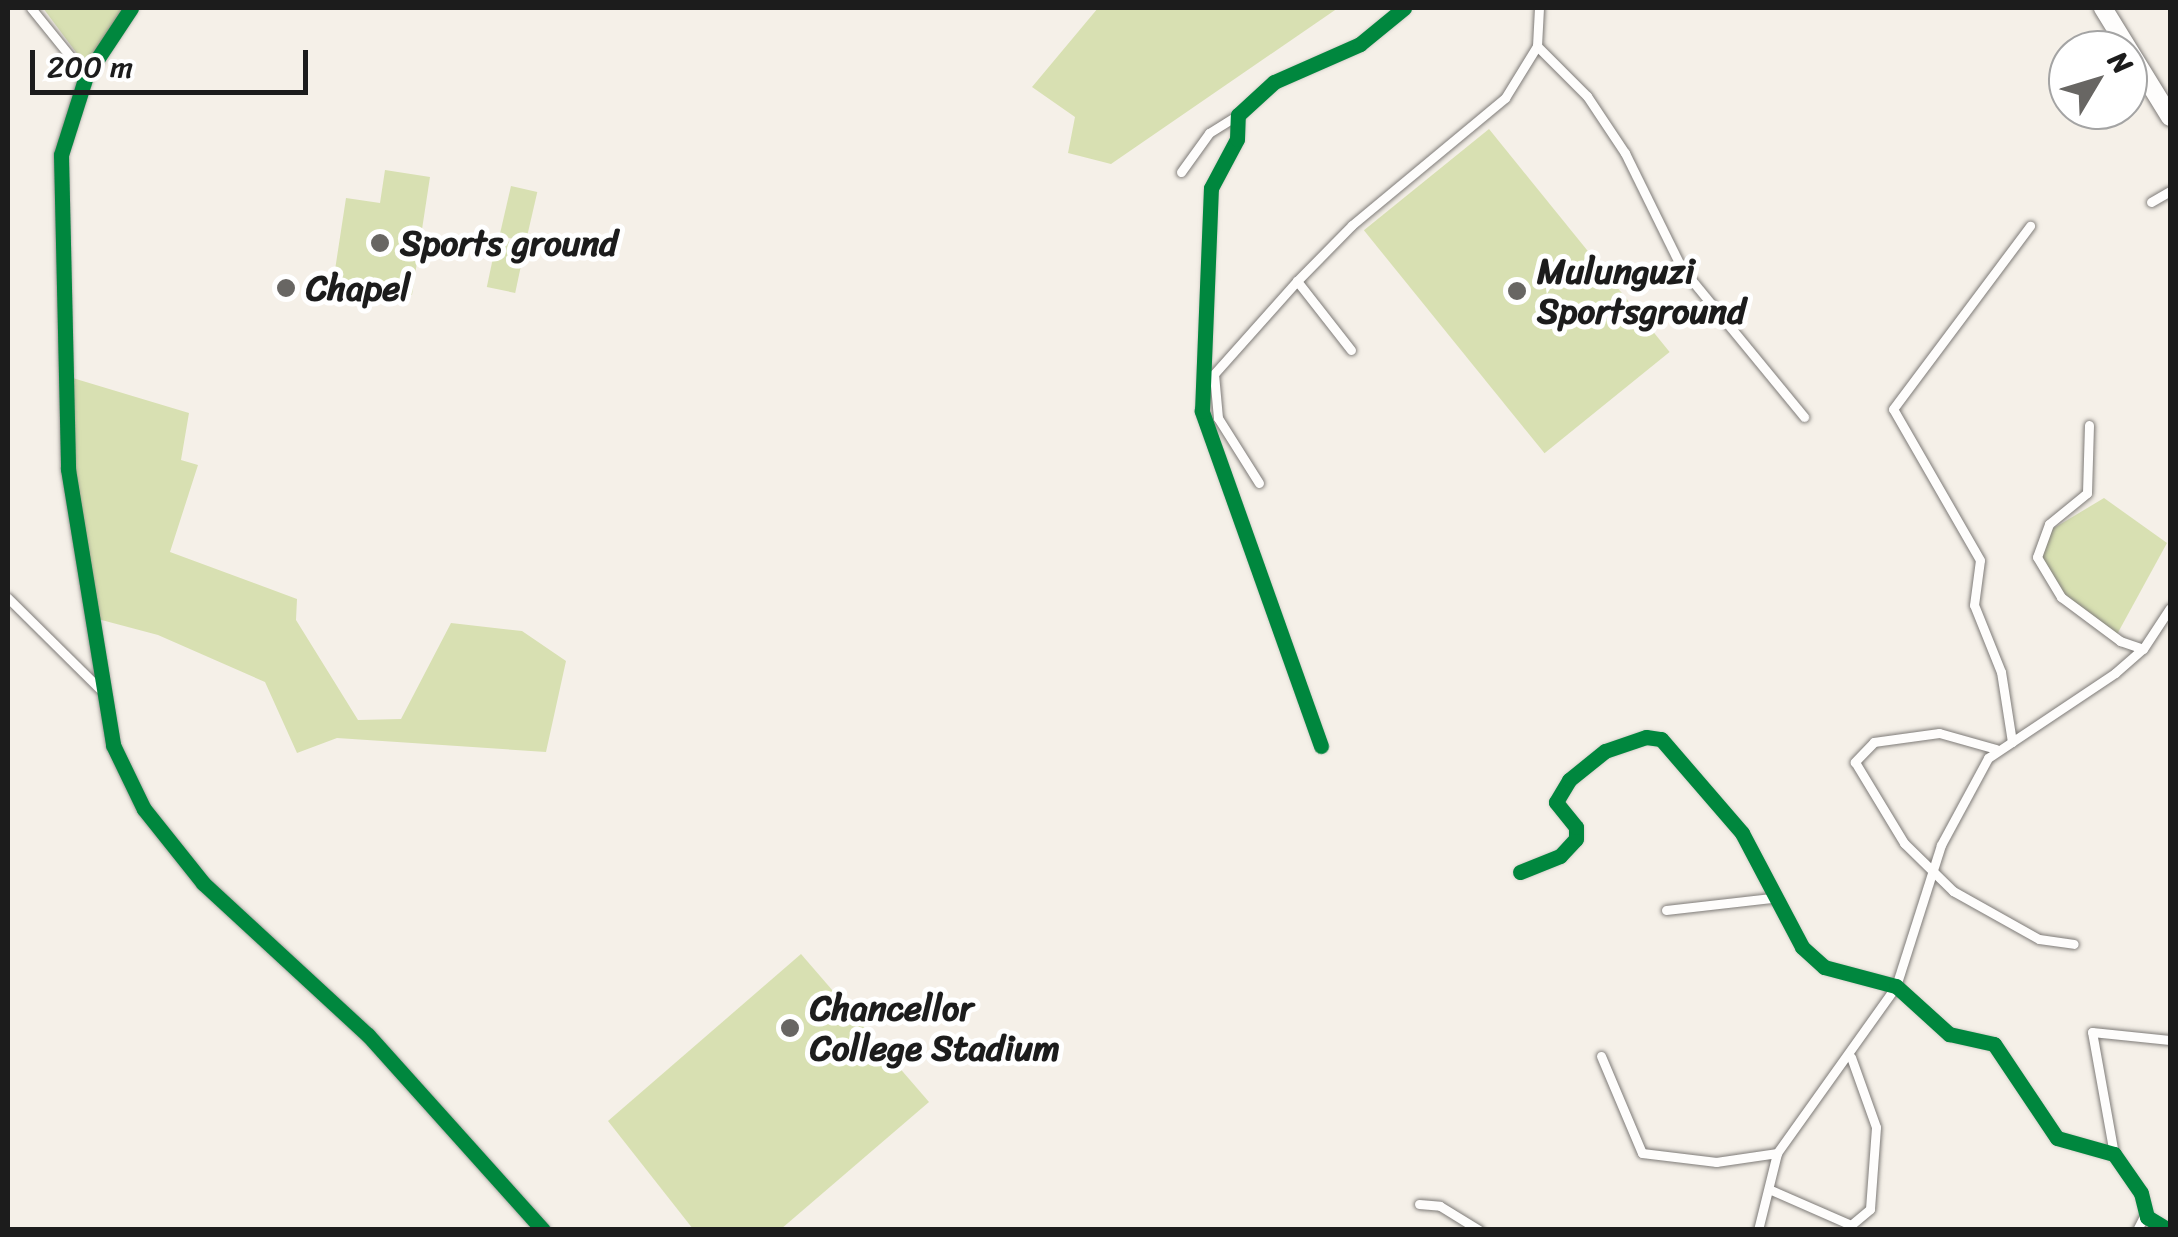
<!DOCTYPE html>
<style>
body{margin:0}
#map{position:relative;width:2178px;height:1237px;overflow:hidden;background:#f5f0e8;font-family:Sriracha,sans-serif}
div>[style]{position:absolute}
[style*='--x']{left:calc(var(--x)*1px);top:calc(var(--y)*1px);width:calc(var(--w)*1px);rotate:calc(var(--a)*1deg)}
.green>*{inset:0;background:#d8e0b2;transform-origin:0 0}
.roads{filter:drop-shadow(0 0 2px #7e7b78) drop-shadow(0 0 2px #7e7b78)}
.street>*{height:9px;margin:-4.5px;padding:0 4.5px;transform-origin:4.5px;border-radius:4.5px;background:#fefdfc}
.secondary>*{height:12px;margin:-6px;padding:0 6px;transform-origin:6px;border-radius:6px;background:#fefdfc}
.highway>*{height:18px;margin:-9px;padding:0 9px;transform-origin:9px;border-radius:9px;background:#fefdfc}
.cycleway>*{height:15px;margin:-7.5px;padding:0 7.5px;transform-origin:7.5px;border-radius:7.5px;background:#00873e}
.dots>*{width:28px;height:28px;translate:-50% -50%;box-sizing:border-box;border:5px solid #fff;border-radius:50%}
span{translate:-50% -50%;white-space:nowrap;text-align:center;line-height:1.15;-webkit-text-stroke:10px #fff;paint-order:stroke}
.poi-label{font-size:35px;color:#1c1c1c;font-weight:700}
.left{translate:0 -50%;text-align:left}
.frame{position:absolute;inset:0;border:10px solid #1c1c1c;pointer-events:none}
.north{position:absolute;left:2048px;top:30px;width:100px;height:100px;box-sizing:border-box;background:#fff;border:2px solid #a4a4a4;border-radius:50%;rotate:52deg;font-size:28px;font-weight:700;line-height:40px;text-align:center;color:#1c1c1c}
.north::after{content:'';display:block;margin:auto;width:35px;height:45px;background:#686663;clip-path:polygon(50% 0,100% 100%,50% 72%,0 100%)}
.scale{position:absolute;left:30px;top:50px;width:278px;height:45px;box-sizing:border-box;border:5px solid #1c1c1c;border-top:0;padding-left:12px;font-size:30px;line-height:35px;white-space:nowrap;color:#1c1c1c;-webkit-text-stroke:8px #fff;paint-order:stroke}
</style>
<div id="map">
<div class="green">
<div style="clip-path:polygon(43px 8px,130px 8px,90px 71px)"></div>
<div style="clip-path:polygon(1098px 8px,1338px 8px,1111px 164px,1068px 153px,1075px 117px,1032px 87px)"></div>
<div style="left:1489px;top:129px;width:287px;height:161px;rotate:51deg"></div>
<div style="clip-path:polygon(385px 170px,430px 177px,412px 295px,333px 283px,346px 198px,380px 203px)"></div>
<div style="left:511px;top:186px;width:27px;height:51px;rotate:13deg"></div>
<div style="left:497px;top:239px;width:29px;height:49px;rotate:12deg"></div>
<div style="clip-path:polygon(66px 376px,189px 413px,181px 460px,198px 465px,170px 552px,297px 599px,296px 620px,358px 720px,401px 719px,451px 623px,522px 631px,566px 661px,546px 752px,337px 738px,297px 753px,265px 682px,158px 635px,94px 618px,69px 467px)"></div>
<div style="clip-path:polygon(2104px 498px,2167px 543px,2115px 638px,2058px 592px,2038px 559px,2044px 534px)"></div>
<div style="clip-path:polygon(801px 954px,929px 1102px,781px 1229px,693px 1229px,608px 1121px)"></div>
</div>
<div class="roads">
<div class="street">
<div style="--x:31;--y:8;--w:87;--a:51"></div>
<div style="--x:1537;--y:46;--w:71;--a:45"></div>
<div style="--x:1587;--y:96;--w:69;--a:56.3"></div>
<div style="--x:1625;--y:153;--w:127;--a:63.8"></div>
<div style="--x:1681;--y:267;--w:194;--a:50.6"></div>
<div style="--x:1181;--y:172;--w:48;--a:-54.3"></div>
<div style="--x:1209;--y:133;--w:34;--a:-32"></div>
<div style="--x:2151;--y:202;--w:22;--a:-30"></div>
<div style="--x:1351;--y:350;--w:88;--a:-128"></div>
<div style="--x:1297;--y:281;--w:78;--a:-45.5"></div>
<div style="--x:1352;--y:225;--w:199;--a:-39.7"></div>
<div style="--x:1505;--y:98;--w:61;--a:-58.4"></div>
<div style="--x:1537;--y:46;--w:38;--a:-87"></div>
<div style="--x:2089;--y:425;--w:68;--a:91.7"></div>
<div style="--x:2087;--y:493;--w:49;--a:140.8"></div>
<div style="--x:2049;--y:524;--w:35;--a:110"></div>
<div style="--x:2037;--y:557;--w:47;--a:59"></div>
<div style="--x:2061;--y:597;--w:74;--a:36.7"></div>
<div style="--x:2120;--y:641;--w:24;--a:19"></div>
<div style="--x:1259;--y:483;--w:77;--a:-122.2"></div>
<div style="--x:1218;--y:418;--w:44;--a:-95.2"></div>
<div style="--x:1214;--y:374;--w:125;--a:-48.3"></div>
<div style="--x:8;--y:598;--w:128;--a:44.7"></div>
<div style="--x:2012;--y:742;--w:71;--a:-98.9"></div>
<div style="--x:2001;--y:672;--w:72;--a:-111.9"></div>
<div style="--x:1974;--y:605;--w:45;--a:-82.4"></div>
<div style="--x:1980;--y:560;--w:174;--a:-119.9"></div>
<div style="--x:1893;--y:409;--w:229;--a:-53.2"></div>
<div style="--x:1321;--y:746;--w:356;--a:-109.6"></div>
<div style="--x:1202;--y:411;--w:223;--a:-87.7"></div>
<div style="--x:1211;--y:188;--w:55;--a:-62"></div>
<div style="--x:1237;--y:139;--w:24;--a:-88"></div>
<div style="--x:1238;--y:115;--w:49;--a:-42.5"></div>
<div style="--x:1274;--y:82;--w:94;--a:-23.8"></div>
<div style="--x:1360;--y:44;--w:57;--a:-39.3"></div>
<div style="--x:1996;--y:749;--w:59;--a:-164.3"></div>
<div style="--x:1939;--y:733;--w:66;--a:172.1"></div>
<div style="--x:1874;--y:742;--w:28;--a:134"></div>
<div style="--x:1855;--y:762;--w:95;--a:58.8"></div>
<div style="--x:1904;--y:843;--w:69;--a:44.4"></div>
<div style="--x:1953;--y:891;--w:98;--a:29.2"></div>
<div style="--x:2039;--y:939;--w:35;--a:8"></div>
<div style="--x:1520;--y:872;--w:43;--a:-21.8"></div>
<div style="--x:1560;--y:856;--w:23;--a:-47"></div>
<div style="--x:1576;--y:839;--w:12;--a:-90"></div>
<div style="--x:1576;--y:827;--w:32;--a:-129"></div>
<div style="--x:1556;--y:802;--w:26;--a:-59"></div>
<div style="--x:1569;--y:780;--w:46;--a:-38.9"></div>
<div style="--x:1605;--y:751;--w:43;--a:-18.9"></div>
<div style="--x:1646;--y:737;--w:15;--a:8"></div>
<div style="--x:1661;--y:739;--w:124;--a:49.2"></div>
<div style="--x:1742;--y:833;--w:129;--a:62.2"></div>
<div style="--x:1802;--y:947;--w:30;--a:42"></div>
<div style="--x:1824;--y:967;--w:74;--a:14.8"></div>
<div style="--x:1896;--y:986;--w:72;--a:42.2"></div>
<div style="--x:1949;--y:1034;--w:46;--a:12.5"></div>
<div style="--x:1994;--y:1044;--w:113;--a:56.2"></div>
<div style="--x:2057;--y:1138;--w:59;--a:15.7"></div>
<div style="--x:2114;--y:1154;--w:47;--a:55.3"></div>
<div style="--x:2141;--y:1193;--w:25;--a:76"></div>
<div style="--x:2147;--y:1217;--w:26;--a:31"></div>
<div style="--x:1666;--y:910;--w:106;--a:-6.5"></div>
<div style="--x:1601;--y:1056;--w:105;--a:67.1"></div>
<div style="--x:1642;--y:1153;--w:75;--a:6.9"></div>
<div style="--x:1716;--y:1162;--w:62;--a:-8.4"></div>
<div style="--x:2114;--y:1154;--w:124;--a:-100.2"></div>
<div style="--x:2092;--y:1032;--w:78;--a:5.9"></div>
<div style="--x:1771;--y:1190;--w:87;--a:23.6"></div>
<div style="--x:1851;--y:1225;--w:25;--a:-40"></div>
<div style="--x:1870;--y:1209;--w:82;--a:-85.8"></div>
<div style="--x:1876;--y:1127;--w:74;--a:-109.7"></div>
<div style="--x:1419;--y:1204;--w:21;--a:5"></div>
<div style="--x:1440;--y:1206;--w:46;--a:31.6"></div>
<div style="--x:1758;--y:1230;--w:79;--a:-76.1"></div>
<div style="--x:1777;--y:1153;--w:205;--a:-54.5"></div>
<div style="--x:1896;--y:986;--w:148;--a:-72.3"></div>
<div style="--x:1941;--y:845;--w:99;--a:-61.6"></div>
<div style="--x:1988;--y:758;--w:153;--a:-33.8"></div>
<div style="--x:2115;--y:673;--w:37;--a:-41"></div>
<div style="--x:2143;--y:649;--w:49;--a:-56.6"></div>
<div style="--x:2137;--y:1230;--w:18;--a:-63"></div>
</div>
<div class="secondary">
<div style="--x:131;--y:8;--w:82;--a:123.5"></div>
<div style="--x:86;--y:76;--w:83;--a:107.6"></div>
<div style="--x:61;--y:155;--w:314;--a:88.7"></div>
<div style="--x:68;--y:469;--w:280;--a:80.7"></div>
<div style="--x:113;--y:745;--w:71;--a:64.2"></div>
<div style="--x:144;--y:809;--w:95;--a:51.4"></div>
<div style="--x:203;--y:883;--w:224;--a:42.7"></div>
<div style="--x:368;--y:1035;--w:262;--a:48.1"></div>
</div>
<div class="highway">
<div style="--x:2103;--y:8;--w:128;--a:58.4"></div>
</div>
</div>
<div class="cycleway">
<div style="--x:131;--y:8;--w:82;--a:123.5"></div>
<div style="--x:86;--y:76;--w:83;--a:107.6"></div>
<div style="--x:61;--y:155;--w:314;--a:88.7"></div>
<div style="--x:68;--y:469;--w:280;--a:80.7"></div>
<div style="--x:113;--y:745;--w:71;--a:64.2"></div>
<div style="--x:144;--y:809;--w:95;--a:51.4"></div>
<div style="--x:203;--y:883;--w:224;--a:42.7"></div>
<div style="--x:368;--y:1035;--w:262;--a:48.1"></div>
<div style="--x:1321;--y:746;--w:356;--a:-109.6"></div>
<div style="--x:1202;--y:411;--w:223;--a:-87.7"></div>
<div style="--x:1211;--y:188;--w:55;--a:-62"></div>
<div style="--x:1237;--y:139;--w:24;--a:-88"></div>
<div style="--x:1238;--y:115;--w:49;--a:-42.5"></div>
<div style="--x:1274;--y:82;--w:94;--a:-23.8"></div>
<div style="--x:1360;--y:44;--w:57;--a:-39.3"></div>
<div style="--x:1520;--y:872;--w:43;--a:-21.8"></div>
<div style="--x:1560;--y:856;--w:23;--a:-47"></div>
<div style="--x:1576;--y:839;--w:12;--a:-90"></div>
<div style="--x:1576;--y:827;--w:32;--a:-129"></div>
<div style="--x:1556;--y:802;--w:26;--a:-59"></div>
<div style="--x:1569;--y:780;--w:46;--a:-38.9"></div>
<div style="--x:1605;--y:751;--w:43;--a:-18.9"></div>
<div style="--x:1646;--y:737;--w:15;--a:8"></div>
<div style="--x:1661;--y:739;--w:124;--a:49.2"></div>
<div style="--x:1742;--y:833;--w:129;--a:62.2"></div>
<div style="--x:1802;--y:947;--w:30;--a:42"></div>
<div style="--x:1824;--y:967;--w:74;--a:14.8"></div>
<div style="--x:1896;--y:986;--w:72;--a:42.2"></div>
<div style="--x:1949;--y:1034;--w:46;--a:12.5"></div>
<div style="--x:1994;--y:1044;--w:113;--a:56.2"></div>
<div style="--x:2057;--y:1138;--w:59;--a:15.7"></div>
<div style="--x:2114;--y:1154;--w:47;--a:55.3"></div>
<div style="--x:2141;--y:1193;--w:25;--a:76"></div>
<div style="--x:2147;--y:1217;--w:26;--a:31"></div>
</div>
<div class="dots">
<div style="left:380px;top:243px;background:#686663"></div>
<div style="left:286px;top:288px;background:#686663"></div>
<div style="left:1517px;top:291px;background:#686663"></div>
<div style="left:790px;top:1028px;background:#686663"></div>
</div>
<div class="poi-label">
<span class="left" style="left:400px;top:243px">Sports ground</span>
<span class="left" style="left:1537px;top:291px">Mulunguzi<br>Sportsground</span>
<span class="left" style="left:306px;top:288px">Chapel</span>
<span class="left" style="left:810px;top:1028px">Chancellor<br>College Stadium</span>
</div>
<div class="frame"></div>
<div class="north">N</div>
<div class="scale">200 m</div>
</div>
